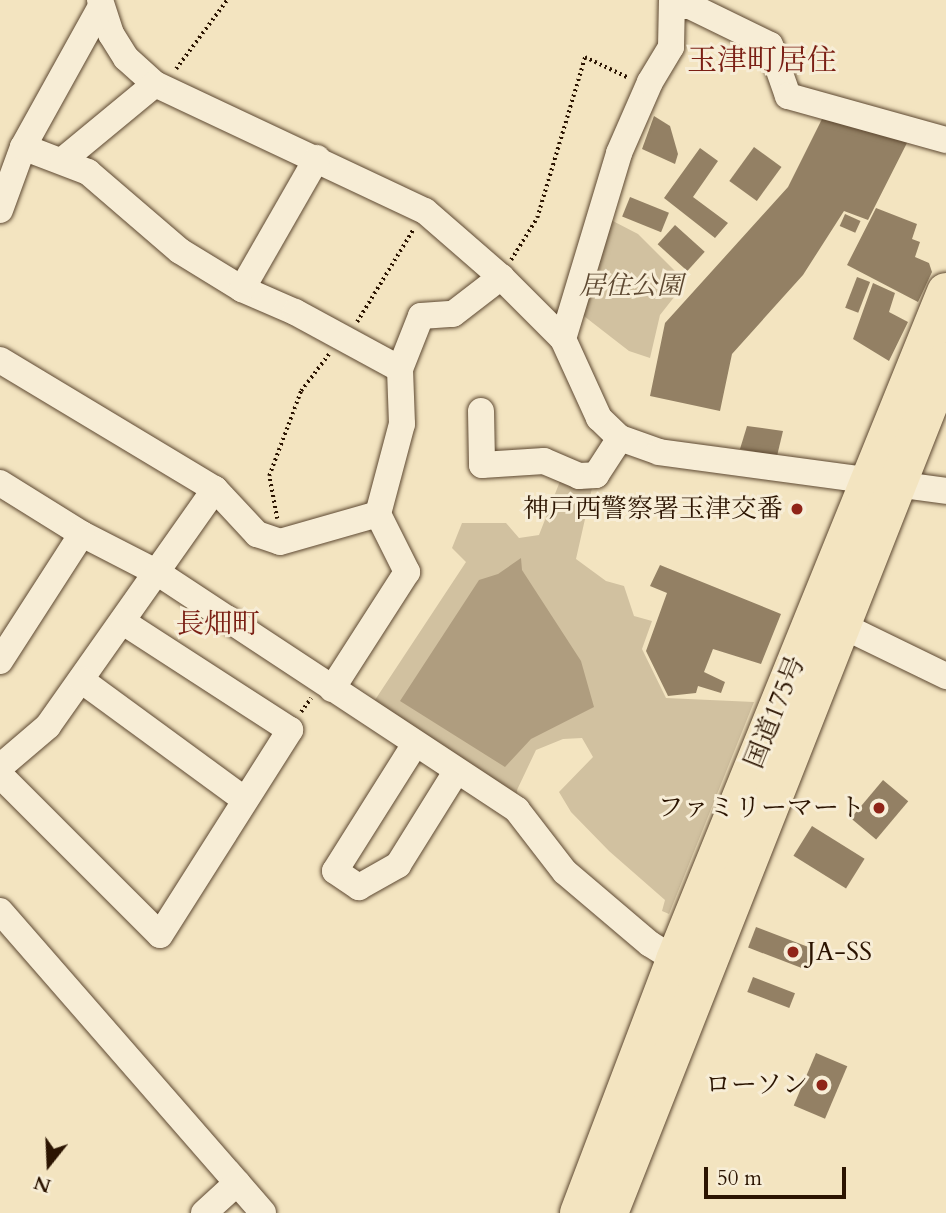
<!DOCTYPE html>
<meta charset="utf-8">
<style>
body{margin:0}
#map{position:relative;width:946px;height:1213px;overflow:hidden;background:#f3e4c0;font-family:Cardo,"Noto Serif JP",serif}
div>[style]{position:absolute}
[style*='--x']{left:calc(var(--x)*1px);top:calc(var(--y)*1px);width:calc(var(--w)*1px);rotate:calc(var(--a)*1deg)}
.green>*{inset:0;background:#d1c1a0}
.water>*{inset:0;background:#af9d7f}
.building>*{inset:0;background:#938064;transform-origin:0 0}
.path>*{height:3.5px;margin-top:-1.75px;transform-origin:0;background:repeating-linear-gradient(90deg,#2b1401 0 2px,transparent 0 5.5px)}
.roads{filter:drop-shadow(0 0 2px #5d4831) drop-shadow(0 0 2px #5d4831)}
.minor>*{height:26px;margin:-13px;padding:0 13px;transform-origin:13px;border-radius:13px;background:#f7edd6}
.highway>*{height:38px;margin:-19px;padding:0 19px;transform-origin:19px;border-radius:19px;background:#f3e4c0}
.dots>*{width:19px;height:19px;translate:-50% -50%;box-sizing:border-box;border:4px solid #f7edd6;border-radius:50%}
span{translate:-50% -50%;white-space:nowrap;text-align:center;line-height:1.15;-webkit-text-stroke:6px #f7edd6;paint-order:stroke}
.park-label{font-size:26px;color:#5d4831;font-style:italic}
.poi-label{font-size:26px;color:#2b1401}
.right{translate:-100% -50%;text-align:right}
.left{translate:0 -50%;text-align:left}
.street-label{font-size:26px;color:#2b1401}
.neighbourhood-label{font-size:28px;color:#7a1f14}
.quarter-label{font-size:30px;color:#7a1f14}
.north{position:absolute;left:14px;top:1129px;width:70px;height:70px;-webkit-text-stroke:5px #f7edd6;paint-order:stroke;rotate:198deg;font-size:19px;font-weight:700;line-height:28px;text-align:center;color:#2b1401}
.north::after{content:'';display:block;margin:auto;width:24px;height:32px;background:#2b1401;clip-path:polygon(50% 0,100% 100%,50% 72%,0 100%)}
.scale{position:absolute;left:704px;top:1167px;width:142px;height:32px;box-sizing:border-box;border:4px solid #2b1401;border-top:0;padding-left:9px;font-size:21px;line-height:24px;white-space:nowrap;color:#2b1401;-webkit-text-stroke:5px #f7edd6;paint-order:stroke}
</style>
<div id="map">
<div class="green">
<div style="clip-path:polygon(609px 219px,638px 234px,686px 282px,660px 315px,650px 358px,629px 351px,580px 313px)"></div>
<div style="clip-path:polygon(562px 476px,592px 488px,576px 559px,606px 581px,624px 586px,634px 616px,652px 621px,642px 649px,666px 698px,754px 702px,669px 914px,662px 911px,665px 900px,609px 851px,571px 812px,559px 792px,593px 757px,582px 738px,563px 739px,536px 750px,517px 790px,518px 801px,373px 703px,466px 562px,452px 548px,462px 523px,506px 523px,519px 538px,539px 535px)"></div>
</div>
<div class="water">
<div style="clip-path:polygon(521px 558px,522px 570px,581px 661px,594px 707px,531px 739px,505px 767px,400px 701px,479px 580px,498px 574px)"></div>
</div>
<div class="building">
<div style="clip-path:polygon(824px 115px,910px 137px,868px 220px,844px 211px,803px 275px,732px 354px,720px 411px,650px 396px,665px 323px,788px 187px)"></div>
<div style="clip-path:polygon(654px 116px,670px 126px,678px 154px,675px 164px,642px 149px)"></div>
<div style="left:754px;top:147px;width:34px;height:42px;rotate:36deg"></div>
<div style="clip-path:polygon(700px 148px,718px 161px,693px 197px,728px 223px,715px 238px,664px 198px)"></div>
<div style="left:630px;top:197px;width:42px;height:21px;rotate:22deg"></div>
<div style="clip-path:polygon(876px 208px,917px 224px,912px 239px,920px 242px,915px 257px,929px 263px,932px 272px,918px 302px,847px 265px)"></div>
<div style="left:845px;top:214px;width:17px;height:13px;rotate:24deg"></div>
<div style="left:675px;top:225px;width:40px;height:26px;rotate:42deg"></div>
<div style="left:857px;top:277px;width:14px;height:33px;rotate:21deg"></div>
<div style="clip-path:polygon(873px 283px,895px 293px,889px 312px,908px 322px,889px 361px,853px 339px)"></div>
<div style="clip-path:polygon(747px 426px,783px 431px,777px 456px,740px 449px)"></div>
<div style="clip-path:polygon(660px 565px,781px 614px,761px 664px,713px 649px,704px 672px,725px 682px,721px 693px,698px 686px,696px 693px,668px 696px,646px 651px,667px 593px,650px 586px)"></div>
<div style="left:883px;top:780px;width:33px;height:50px;rotate:40deg"></div>
<div style="left:812px;top:826px;width:62px;height:35px;rotate:32deg"></div>
<div style="left:756px;top:927px;width:63px;height:22px;rotate:21deg"></div>
<div style="left:753px;top:977px;width:45px;height:16px;rotate:21deg"></div>
<div style="left:816px;top:1053px;width:34px;height:57px;rotate:23deg"></div>
</div>
<div class="path">
<div style="--x:176;--y:69;--w:86;--a:-53.5"></div>
<div style="--x:511;--y:260;--w:49;--a:-58.2"></div>
<div style="--x:537;--y:218;--w:168;--a:-73.4"></div>
<div style="--x:585;--y:57;--w:49;--a:25.5"></div>
<div style="--x:357;--y:322;--w:108;--a:-58.7"></div>
<div style="--x:277;--y:519;--w:44;--a:-100.5"></div>
<div style="--x:269;--y:476;--w:91;--a:-69.4"></div>
<div style="--x:301;--y:391;--w:46;--a:-52.9"></div>
<div style="--x:301;--y:712;--w:17;--a:-54"></div>
</div>
<div class="roads">
<div class="minor">
<div style="--x:100;--y:0;--w:36;--a:72"></div>
<div style="--x:111;--y:34;--w:28;--a:58"></div>
<div style="--x:126;--y:58;--w:39;--a:42"></div>
<div style="--x:155;--y:84;--w:298;--a:25.2"></div>
<div style="--x:425;--y:211;--w:101;--a:41"></div>
<div style="--x:501;--y:277;--w:88;--a:45"></div>
<div style="--x:563;--y:339;--w:87;--a:65.5"></div>
<div style="--x:599;--y:418;--w:29;--a:44"></div>
<div style="--x:620;--y:438;--w:41;--a:19.7"></div>
<div style="--x:659;--y:452;--w:290;--a:7.7"></div>
<div style="--x:673;--y:6;--w:17;--a:0"></div>
<div style="--x:690;--y:6;--w:89;--a:26"></div>
<div style="--x:770;--y:45;--w:54;--a:70.6"></div>
<div style="--x:788;--y:96;--w:164;--a:15.6"></div>
<div style="--x:23;--y:147;--w:70;--a:21"></div>
<div style="--x:88;--y:172;--w:121;--a:40.7"></div>
<div style="--x:180;--y:251;--w:73;--a:31.5"></div>
<div style="--x:242;--y:289;--w:58;--a:23.5"></div>
<div style="--x:295;--y:312;--w:119;--a:28.5"></div>
<div style="--x:63;--y:160;--w:119;--a:-39.6"></div>
<div style="--x:0;--y:210;--w:67;--a:-69.9"></div>
<div style="--x:23;--y:147;--w:161;--a:-61"></div>
<div style="--x:242;--y:289;--w:151;--a:-60.2"></div>
<div style="--x:563;--y:339;--w:194;--a:-73.2"></div>
<div style="--x:619;--y:153;--w:77;--a:-66.4"></div>
<div style="--x:650;--y:82;--w:41;--a:-59"></div>
<div style="--x:671;--y:47;--w:47;--a:-88.8"></div>
<div style="--x:0;--y:360;--w:251;--a:31"></div>
<div style="--x:215;--y:489;--w:290;--a:125.2"></div>
<div style="--x:48;--y:726;--w:63;--a:139.5"></div>
<div style="--x:481;--y:411;--w:54;--a:88.9"></div>
<div style="--x:482;--y:465;--w:62;--a:-3.7"></div>
<div style="--x:544;--y:461;--w:38;--a:23"></div>
<div style="--x:579;--y:476;--w:17;--a:-3"></div>
<div style="--x:596;--y:475;--w:44;--a:-57"></div>
<div style="--x:0;--y:483;--w:97;--a:31.9"></div>
<div style="--x:82;--y:534;--w:85;--a:27.2"></div>
<div style="--x:158;--y:573;--w:430;--a:33.4"></div>
<div style="--x:517;--y:810;--w:78;--a:52.3"></div>
<div style="--x:565;--y:872;--w:111;--a:40.3"></div>
<div style="--x:650;--y:944;--w:46;--a:31.6"></div>
<div style="--x:215;--y:489;--w:62;--a:47"></div>
<div style="--x:257;--y:534;--w:24;--a:19"></div>
<div style="--x:280;--y:542;--w:102;--a:-15.9"></div>
<div style="--x:378;--y:514;--w:65;--a:63.4"></div>
<div style="--x:407;--y:572;--w:139;--a:122.7"></div>
<div style="--x:378;--y:514;--w:93;--a:-75.1"></div>
<div style="--x:402;--y:424;--w:55;--a:-92.1"></div>
<div style="--x:400;--y:369;--w:57;--a:-68.4"></div>
<div style="--x:421;--y:316;--w:32;--a:-4"></div>
<div style="--x:453;--y:314;--w:61;--a:-37.6"></div>
<div style="--x:841;--y:625;--w:117;--a:25.9"></div>
<div style="--x:0;--y:661;--w:151;--a:-57.2"></div>
<div style="--x:81;--y:680;--w:203;--a:36.2"></div>
<div style="--x:415;--y:744;--w:150;--a:122.2"></div>
<div style="--x:335;--y:871;--w:29;--a:34"></div>
<div style="--x:359;--y:887;--w:45;--a:-29.4"></div>
<div style="--x:398;--y:865;--w:110;--a:-58.1"></div>
<div style="--x:0;--y:775;--w:226;--a:45"></div>
<div style="--x:160;--y:935;--w:243;--a:-57.6"></div>
<div style="--x:290;--y:730;--w:199;--a:-147.1"></div>
<div style="--x:0;--y:911;--w:400;--a:48.9"></div>
<div style="--x:204;--y:1213;--w:45;--a:-42.3"></div>
</div>
<div class="highway">
<div style="--x:579;--y:1213;--w:271;--a:-69.2"></div>
<div style="--x:675;--y:960;--w:721;--a:-67.92"></div>
<div style="--x:609;--y:1213;--w:916;--a:-68.42"></div>
</div>
</div>
<div class="dots">
<div style="left:797px;top:509px;background:#8f2418"></div>
<div style="left:879px;top:808px;background:#8f2418"></div>
<div style="left:793px;top:952px;background:#8f2418"></div>
<div style="left:822px;top:1085px;background:#8f2418"></div>
</div>
<div class="park-label">
<span style="left:631px;top:286px">居住公園</span>
</div>
<div class="poi-label">
<span class="right" style="left:783px;top:509px">神戸西警察署玉津交番</span>
<span class="right" style="left:865px;top:808px">ファミリーマート</span>
<span class="left" style="left:807px;top:952px">JA-SS</span>
<span class="right" style="left:808px;top:1085px">ローソン</span>
</div>
<div class="street-label">
<span style="left:775px;top:712px;rotate:-68deg">国道175号</span>
</div>
<div class="neighbourhood-label">
<span style="left:218px;top:624px">長畑町</span>
</div>
<div class="quarter-label">
<span style="left:762px;top:61px">玉津町居住</span>
</div>
<div class="north">N</div>
<div class="scale">50 m</div>
</div>
